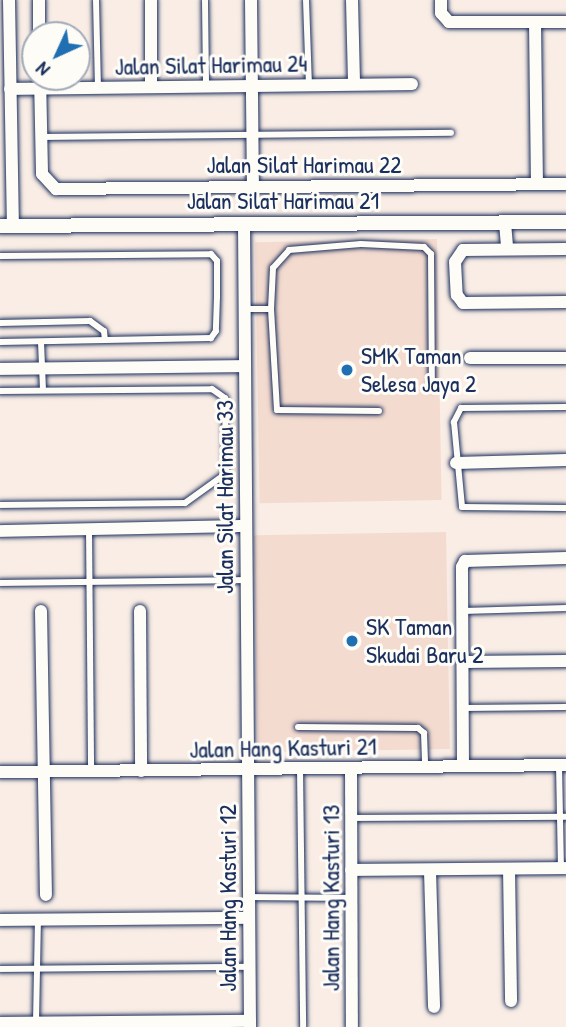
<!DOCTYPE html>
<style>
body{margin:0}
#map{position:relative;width:566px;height:1027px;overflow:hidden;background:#f9ede5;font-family:"Patrick Hand",sans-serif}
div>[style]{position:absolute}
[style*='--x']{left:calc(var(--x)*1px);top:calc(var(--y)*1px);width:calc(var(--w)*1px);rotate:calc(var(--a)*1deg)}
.built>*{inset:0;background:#f4dbcf;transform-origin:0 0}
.roads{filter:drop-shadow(0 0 2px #1b2f5e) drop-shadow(0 0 2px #1b2f5e)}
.service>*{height:6px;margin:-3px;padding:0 3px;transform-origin:3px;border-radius:3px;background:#fdfcf7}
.minor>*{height:12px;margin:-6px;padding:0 6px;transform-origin:6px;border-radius:6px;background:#fdfcf7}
.tertiary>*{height:14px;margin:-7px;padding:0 7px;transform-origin:7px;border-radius:7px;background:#fdfcf7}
.dots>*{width:19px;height:19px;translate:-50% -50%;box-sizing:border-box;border:4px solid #fdfcf7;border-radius:50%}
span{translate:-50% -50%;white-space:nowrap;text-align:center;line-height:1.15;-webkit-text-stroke:6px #fdfcf7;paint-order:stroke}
.street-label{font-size:24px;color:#1b2f5e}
.poi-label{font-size:24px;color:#1b2f5e}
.left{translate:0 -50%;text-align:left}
.north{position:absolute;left:21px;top:21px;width:70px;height:70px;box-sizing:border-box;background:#fdfcf7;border:2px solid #a3aaba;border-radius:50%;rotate:225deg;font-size:19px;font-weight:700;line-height:28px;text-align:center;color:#1b2f5e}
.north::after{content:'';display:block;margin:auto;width:24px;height:32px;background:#1f6fb2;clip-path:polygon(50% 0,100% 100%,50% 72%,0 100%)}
</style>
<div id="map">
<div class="built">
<div style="left:437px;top:239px;width:261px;height:182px;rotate:89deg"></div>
<div style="left:446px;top:532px;width:217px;height:192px;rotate:89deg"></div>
</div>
<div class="roads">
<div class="service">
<div style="--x:96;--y:0;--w:88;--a:88.7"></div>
<div style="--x:205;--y:0;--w:86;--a:89.3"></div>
<div style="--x:306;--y:0;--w:85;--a:88"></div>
<div style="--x:43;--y:137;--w:408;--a:-0.6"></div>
<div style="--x:0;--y:256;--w:211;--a:-0.5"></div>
<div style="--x:211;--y:254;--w:9;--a:49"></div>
<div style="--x:217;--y:261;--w:36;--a:90"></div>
<div style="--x:217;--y:297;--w:34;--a:92"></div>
<div style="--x:216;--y:331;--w:9;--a:126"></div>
<div style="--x:211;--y:338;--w:211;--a:178.9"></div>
<div style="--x:245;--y:309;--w:26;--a:0"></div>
<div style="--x:271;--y:309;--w:41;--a:-87.2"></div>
<div style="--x:273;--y:268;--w:24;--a:-48"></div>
<div style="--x:289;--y:250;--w:72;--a:-4.8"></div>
<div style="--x:361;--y:244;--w:63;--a:2.7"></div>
<div style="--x:424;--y:247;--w:10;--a:45"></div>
<div style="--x:431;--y:254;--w:133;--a:89.6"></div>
<div style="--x:271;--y:309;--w:101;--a:86.6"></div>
<div style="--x:277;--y:410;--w:102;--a:0.6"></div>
<div style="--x:0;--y:323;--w:90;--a:-1.3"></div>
<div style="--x:90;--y:321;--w:17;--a:36"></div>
<div style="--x:104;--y:331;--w:9;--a:84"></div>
<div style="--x:41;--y:342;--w:48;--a:87.6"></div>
<div style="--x:0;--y:391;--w:212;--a:-0.5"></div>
<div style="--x:212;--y:389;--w:16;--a:35"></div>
<div style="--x:225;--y:398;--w:71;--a:89.2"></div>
<div style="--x:226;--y:469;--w:6;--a:108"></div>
<div style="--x:224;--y:475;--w:48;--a:144.3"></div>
<div style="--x:185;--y:503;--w:185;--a:179.4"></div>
<div style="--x:566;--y:407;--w:105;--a:179.5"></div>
<div style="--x:461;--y:408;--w:16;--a:117"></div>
<div style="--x:454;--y:422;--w:85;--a:84.6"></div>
<div style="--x:462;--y:507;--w:104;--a:0.6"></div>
<div style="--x:89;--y:529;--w:242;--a:89.5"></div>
<div style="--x:0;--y:583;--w:247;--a:-0.7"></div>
<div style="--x:463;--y:611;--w:103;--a:-1.7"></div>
<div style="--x:463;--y:708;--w:103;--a:-0.6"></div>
<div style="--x:298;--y:727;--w:120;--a:0.5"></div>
<div style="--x:418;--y:728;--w:8;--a:40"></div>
<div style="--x:424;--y:733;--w:34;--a:88"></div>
<div style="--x:559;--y:765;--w:103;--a:88.9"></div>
<div style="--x:300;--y:768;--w:259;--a:89.3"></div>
<div style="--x:351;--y:818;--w:215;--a:-0.3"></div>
<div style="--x:249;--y:897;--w:102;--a:0.6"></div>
<div style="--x:0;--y:969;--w:250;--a:-0.5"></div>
<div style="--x:36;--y:1022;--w:102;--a:-88.9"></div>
</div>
<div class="minor">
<div style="--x:9;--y:0;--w:226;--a:89"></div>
<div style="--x:39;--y:0;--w:35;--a:90"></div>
<div style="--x:251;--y:0;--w:187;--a:89.4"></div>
<div style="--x:352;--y:0;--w:84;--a:88.6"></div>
<div style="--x:441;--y:0;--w:13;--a:90"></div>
<div style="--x:441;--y:13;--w:12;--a:48"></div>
<div style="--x:449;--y:22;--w:117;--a:0"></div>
<div style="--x:535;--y:22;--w:162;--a:89.3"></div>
<div style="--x:40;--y:77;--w:97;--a:88.8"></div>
<div style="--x:42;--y:174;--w:21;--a:47"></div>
<div style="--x:56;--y:189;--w:510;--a:-0.56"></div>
<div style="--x:151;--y:87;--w:87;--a:-90"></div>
<div style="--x:10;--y:89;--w:402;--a:-0.7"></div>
<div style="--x:505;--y:223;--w:25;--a:85"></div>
<div style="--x:244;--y:224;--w:803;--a:89.57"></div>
<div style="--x:566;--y:249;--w:103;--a:179.4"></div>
<div style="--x:463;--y:250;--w:14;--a:124"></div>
<div style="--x:455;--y:262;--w:33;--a:87"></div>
<div style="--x:457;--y:295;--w:10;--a:53"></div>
<div style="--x:463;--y:303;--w:103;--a:-0.6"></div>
<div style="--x:470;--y:358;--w:96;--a:0"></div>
<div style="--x:0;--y:369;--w:245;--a:-0.7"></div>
<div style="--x:456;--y:463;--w:110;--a:-1.6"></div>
<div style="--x:0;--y:531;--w:246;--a:-1.2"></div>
<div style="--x:41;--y:611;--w:284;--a:89"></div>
<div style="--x:140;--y:611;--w:160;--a:89.6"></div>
<div style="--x:464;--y:662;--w:102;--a:-0.6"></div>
<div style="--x:463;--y:766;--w:199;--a:-90.3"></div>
<div style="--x:462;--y:567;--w:7;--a:-63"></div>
<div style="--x:465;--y:561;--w:101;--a:-1.7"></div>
<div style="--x:351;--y:768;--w:259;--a:89.8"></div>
<div style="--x:0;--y:772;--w:566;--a:-0.71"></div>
<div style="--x:509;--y:869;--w:132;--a:89.1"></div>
<div style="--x:351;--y:870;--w:215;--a:-0.5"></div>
<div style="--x:430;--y:871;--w:136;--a:88.3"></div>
<div style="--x:0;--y:920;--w:249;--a:-0.5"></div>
<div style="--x:0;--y:1023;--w:250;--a:-0.5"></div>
</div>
<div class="tertiary">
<div style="--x:0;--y:226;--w:566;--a:-0.4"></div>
</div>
</div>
<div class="dots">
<div style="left:347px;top:370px;background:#1f6fb2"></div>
<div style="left:352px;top:641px;background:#1f6fb2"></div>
</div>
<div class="street-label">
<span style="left:211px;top:65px;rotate:-1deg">Jalan Silat Harimau 24</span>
<span style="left:304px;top:165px">Jalan Silat Harimau 22</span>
<span style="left:283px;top:201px">Jalan Silat Harimau 21</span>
<span style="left:225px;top:497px;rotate:-90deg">Jalan Silat Harimau 33</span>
<span style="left:283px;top:748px;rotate:-1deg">Jalan Hang Kasturi 21</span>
<span style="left:228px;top:898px;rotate:-90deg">Jalan Hang Kasturi 12</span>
<span style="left:331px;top:898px;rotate:-90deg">Jalan Hang Kasturi 13</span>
</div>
<div class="poi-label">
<span class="left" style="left:361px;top:370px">SMK Taman<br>Selesa Jaya 2</span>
<span class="left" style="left:366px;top:641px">SK Taman<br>Skudai Baru 2</span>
</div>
<div class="north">N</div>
</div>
